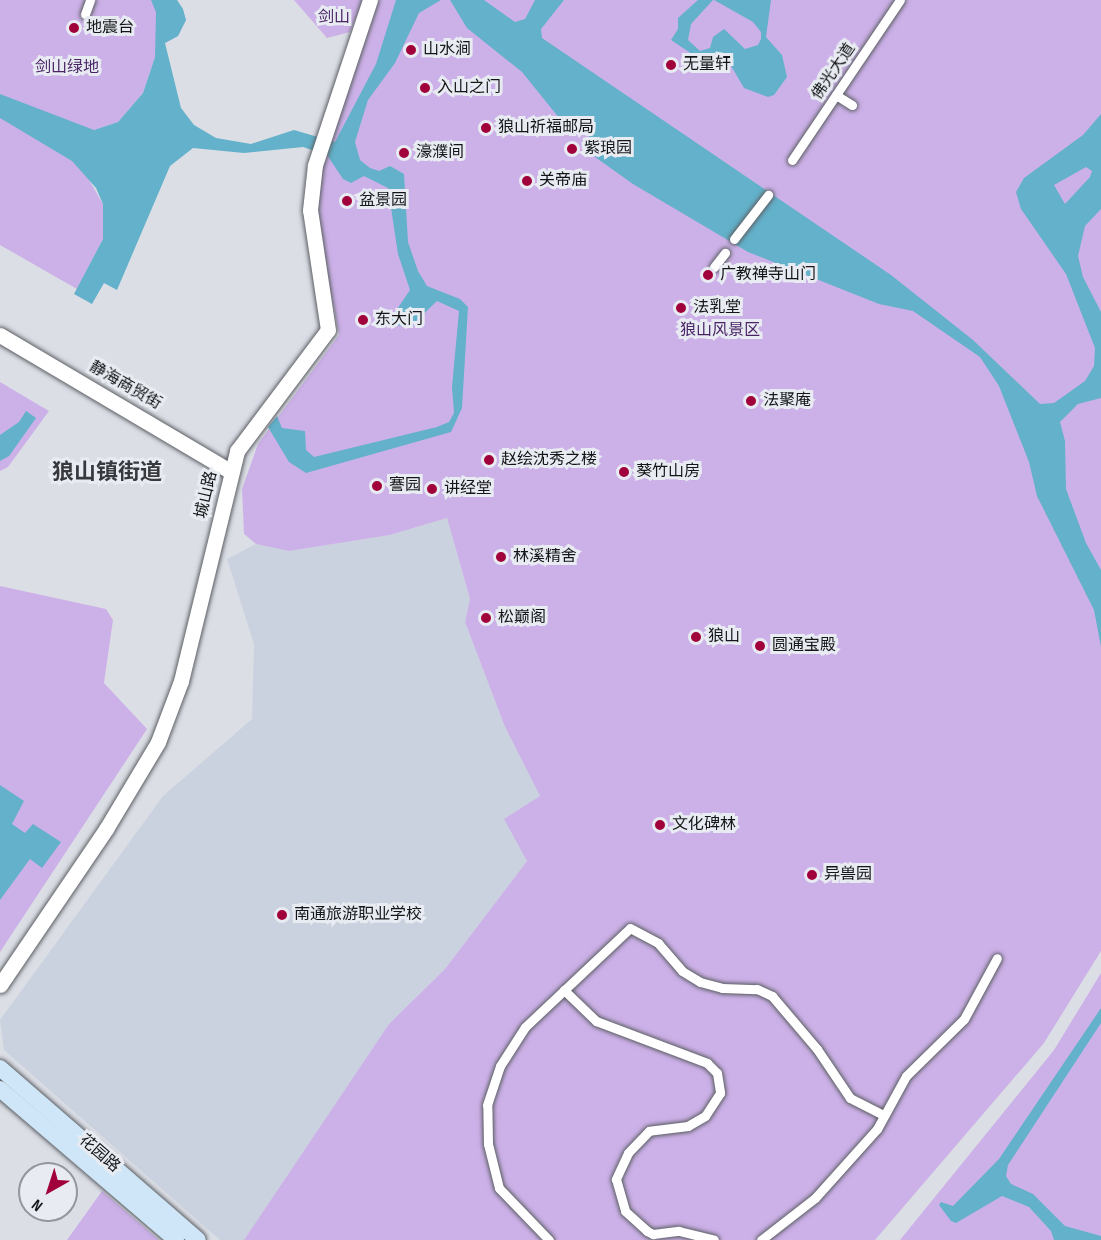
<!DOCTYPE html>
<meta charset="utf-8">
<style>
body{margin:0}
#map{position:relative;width:1101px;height:1240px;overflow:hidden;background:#dbdee5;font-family:"Sofia Sans Condensed","Noto Sans SC",sans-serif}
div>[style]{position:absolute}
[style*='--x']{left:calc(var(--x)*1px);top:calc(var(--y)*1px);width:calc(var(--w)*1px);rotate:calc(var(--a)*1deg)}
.built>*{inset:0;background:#cbd2df}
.green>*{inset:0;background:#ccb1e8}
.water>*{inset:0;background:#63b1ca}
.roads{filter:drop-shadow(0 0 2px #5c5f64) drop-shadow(0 0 2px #5c5f64)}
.pedestrian>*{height:9px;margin:-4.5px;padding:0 4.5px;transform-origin:4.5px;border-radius:4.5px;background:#fff}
.tertiary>*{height:15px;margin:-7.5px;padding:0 7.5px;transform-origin:7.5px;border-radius:7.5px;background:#fff}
.secondary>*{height:16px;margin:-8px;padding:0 8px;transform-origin:8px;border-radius:8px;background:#cee6f7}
.dots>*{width:16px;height:16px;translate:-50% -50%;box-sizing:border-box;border:3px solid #e8ecf2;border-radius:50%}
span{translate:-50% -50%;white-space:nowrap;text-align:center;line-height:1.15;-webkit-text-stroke:6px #e8ecf2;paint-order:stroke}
.park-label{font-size:16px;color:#492366}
.poi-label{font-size:16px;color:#141517}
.left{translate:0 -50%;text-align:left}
.street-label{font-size:16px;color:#141517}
.district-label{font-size:22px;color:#37393e;font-weight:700}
.north{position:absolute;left:18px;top:1162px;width:60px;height:60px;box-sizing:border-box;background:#e8ecf2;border:2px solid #93969a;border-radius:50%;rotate:219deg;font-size:16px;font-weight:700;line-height:24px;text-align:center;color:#141517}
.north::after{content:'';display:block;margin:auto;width:21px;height:27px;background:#a1013a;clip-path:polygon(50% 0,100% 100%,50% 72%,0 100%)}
</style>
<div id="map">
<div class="built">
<div style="clip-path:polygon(447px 518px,470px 599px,465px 622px,505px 727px,540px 796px,527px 861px,445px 969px,389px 1024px,244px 1240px,220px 1240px,4px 1050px,0 1020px,163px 796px,252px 719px,254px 644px,227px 559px,256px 544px,289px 551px,390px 535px)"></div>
</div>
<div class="green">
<div style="clip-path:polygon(0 0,177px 0,186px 20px,178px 36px,165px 43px,155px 57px,143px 93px,118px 122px,94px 130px,85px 173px,103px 204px,103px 239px,77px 289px,0 245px)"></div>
<div style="clip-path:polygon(294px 0,363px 0,350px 32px,327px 38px)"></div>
<div style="clip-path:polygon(379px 0,1101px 0,1101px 951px,1044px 1043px,875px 1240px,244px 1240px,389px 1024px,445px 969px,527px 861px,504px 819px,540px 796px,505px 727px,465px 622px,470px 599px,447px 518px,390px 535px,289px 551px,256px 544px,244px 534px,242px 489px,258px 444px,339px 335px,315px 207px,323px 158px)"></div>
<div style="clip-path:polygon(0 382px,49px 411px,8px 467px,0 471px)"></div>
<div style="clip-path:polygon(0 586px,106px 609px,113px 620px,104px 683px,147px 729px,0 952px)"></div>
<div style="clip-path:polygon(1101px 973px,1101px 1240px,900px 1240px,1054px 1050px)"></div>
<div style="clip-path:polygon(102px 1191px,159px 1240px,67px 1240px)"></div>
</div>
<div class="water">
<div style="clip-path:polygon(151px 0,177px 0,183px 9px,186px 20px,178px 36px,165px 43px,181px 108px,194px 125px,216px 138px,251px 144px,294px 130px,335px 142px,376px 64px,396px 0,441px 0,419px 13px,395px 63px,368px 100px,355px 142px,360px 160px,370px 168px,379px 171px,390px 166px,404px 174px,408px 242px,418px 271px,427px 286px,460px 299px,468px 307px,462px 408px,451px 432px,306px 473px,289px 462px,268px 427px,277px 416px,282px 428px,305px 431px,306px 450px,314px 457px,437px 427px,449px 422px,454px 413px,452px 387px,459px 311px,437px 301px,412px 325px,405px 327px,393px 324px,391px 318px,410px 290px,398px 254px,388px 188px,364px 176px,351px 183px,343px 179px,327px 155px,303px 147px,244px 153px,193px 148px,170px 166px,117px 290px,104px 283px,92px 304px,74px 294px,103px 239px,103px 204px,96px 188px,72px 161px,0 118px,0 94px,94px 130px,118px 122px,143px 93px,155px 57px,156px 12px)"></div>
<div style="clip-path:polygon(evenodd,450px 0,484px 0,515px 22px,525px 19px,535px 0,564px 0,541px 29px,542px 38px,891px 275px,973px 340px,1040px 404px,1054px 403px,1085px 381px,1094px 366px,1095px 348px,1066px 274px,1021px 209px,1016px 192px,1024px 178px,1083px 135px,1101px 114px,1101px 209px,1085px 226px,1078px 256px,1083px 277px,1101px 312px,1101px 398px,1078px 404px,1060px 422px,1065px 441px,1066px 489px,1086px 543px,1101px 570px,1101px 647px,1094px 610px,1037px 496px,1029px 462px,999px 386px,980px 357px,913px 311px,879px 304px,748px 252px,633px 184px,595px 157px,603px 147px,579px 129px,575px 132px,564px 124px,522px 72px,467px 28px,450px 0,1086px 167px,1092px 171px,1090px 177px,1065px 204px,1054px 185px,1086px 167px)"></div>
<div style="clip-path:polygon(698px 0,713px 0,691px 24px,688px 40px,700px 51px,710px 48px,713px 37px,724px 29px,745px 49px,758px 45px,761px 39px,761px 32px,753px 22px,714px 0,771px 0,766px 37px,782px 55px,787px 77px,774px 95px,768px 97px,744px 88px,730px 64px,718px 59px,698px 58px,671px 40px,678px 29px,678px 18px)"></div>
<div style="clip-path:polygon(26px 411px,36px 418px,9px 456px,0 461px,0 435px,19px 422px)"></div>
<div style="clip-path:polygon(0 785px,24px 801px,12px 824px,25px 833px,33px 824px,61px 842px,42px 868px,30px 859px,0 900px)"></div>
<div style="clip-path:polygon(1101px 1008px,1101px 1023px,1008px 1165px,1006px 1176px,1011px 1184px,1033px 1194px,1065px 1226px,1101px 1236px,1101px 1240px,1054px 1240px,1051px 1231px,1029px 1207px,1002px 1196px,956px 1223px,951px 1221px,939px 1205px,941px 1202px,953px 1206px,999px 1159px)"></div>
</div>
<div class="roads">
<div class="pedestrian">
<div style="--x:85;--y:14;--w:15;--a:-70"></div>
<div style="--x:836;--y:95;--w:19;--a:32"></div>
<div style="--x:792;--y:160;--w:193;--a:-56"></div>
<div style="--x:734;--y:239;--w:56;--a:-52.3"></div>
<div style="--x:714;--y:267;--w:18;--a:-52"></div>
<div style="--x:564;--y:990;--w:45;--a:44.1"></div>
<div style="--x:596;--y:1021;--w:119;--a:20.7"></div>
<div style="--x:707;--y:1063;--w:14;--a:45"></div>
<div style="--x:717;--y:1073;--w:20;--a:81"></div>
<div style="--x:720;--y:1093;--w:27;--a:123"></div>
<div style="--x:705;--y:1116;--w:20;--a:150"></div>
<div style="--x:688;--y:1126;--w:39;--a:173"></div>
<div style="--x:649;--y:1131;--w:30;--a:134"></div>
<div style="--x:628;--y:1153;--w:29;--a:115"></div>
<div style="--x:616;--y:1179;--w:33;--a:74"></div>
<div style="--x:625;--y:1211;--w:30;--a:42"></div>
<div style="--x:647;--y:1231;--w:7;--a:27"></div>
<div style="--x:653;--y:1234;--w:26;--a:-7"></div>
<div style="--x:679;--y:1231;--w:36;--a:14"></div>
<div style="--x:549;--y:1240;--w:72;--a:-133.9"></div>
<div style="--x:499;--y:1188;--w:45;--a:-104"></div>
<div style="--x:488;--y:1144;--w:39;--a:-91"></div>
<div style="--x:487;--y:1105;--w:41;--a:-71.6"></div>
<div style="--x:500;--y:1066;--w:46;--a:-57.3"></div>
<div style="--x:525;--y:1027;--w:144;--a:-43.3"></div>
<div style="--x:630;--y:928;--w:32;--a:28"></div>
<div style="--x:658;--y:943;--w:37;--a:49"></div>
<div style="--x:682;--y:971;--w:21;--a:31"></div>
<div style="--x:700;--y:982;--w:23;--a:15"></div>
<div style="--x:722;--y:988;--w:35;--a:2"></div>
<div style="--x:757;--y:989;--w:17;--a:25"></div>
<div style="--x:772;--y:996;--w:70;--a:49.7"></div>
<div style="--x:817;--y:1049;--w:59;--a:56"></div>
<div style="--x:850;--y:1098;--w:38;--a:27"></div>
<div style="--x:761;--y:1240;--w:68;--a:-37.9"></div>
<div style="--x:815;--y:1198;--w:93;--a:-48.1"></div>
<div style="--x:877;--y:1129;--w:60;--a:-61.3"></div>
<div style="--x:906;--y:1076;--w:81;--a:-44.5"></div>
<div style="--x:964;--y:1019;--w:69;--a:-61.6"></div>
</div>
<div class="tertiary">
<div style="--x:0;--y:335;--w:267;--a:30.6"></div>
<div style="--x:0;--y:985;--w:189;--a:-55.8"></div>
<div style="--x:106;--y:829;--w:101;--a:-59.1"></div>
<div style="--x:158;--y:742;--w:65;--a:-69.3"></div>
<div style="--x:181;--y:681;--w:237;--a:-76.3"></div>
<div style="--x:237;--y:451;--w:151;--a:-53.1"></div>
<div style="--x:328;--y:330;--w:121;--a:-98.5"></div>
<div style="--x:310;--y:210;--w:45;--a:-83.7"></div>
<div style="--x:315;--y:165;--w:174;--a:-71.6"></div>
</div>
<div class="secondary">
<div style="--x:0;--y:1068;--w:262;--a:41"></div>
<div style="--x:0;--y:1089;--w:232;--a:40.6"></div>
</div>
</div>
<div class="dots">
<div style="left:74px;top:28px;background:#a1013a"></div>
<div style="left:411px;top:50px;background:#a1013a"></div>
<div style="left:671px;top:65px;background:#a1013a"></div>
<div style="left:425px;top:88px;background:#a1013a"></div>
<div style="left:486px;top:128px;background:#a1013a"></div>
<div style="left:572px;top:149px;background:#a1013a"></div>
<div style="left:404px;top:153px;background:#a1013a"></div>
<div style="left:527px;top:181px;background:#a1013a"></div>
<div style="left:347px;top:201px;background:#a1013a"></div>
<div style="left:708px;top:275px;background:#a1013a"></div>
<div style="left:681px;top:308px;background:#a1013a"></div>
<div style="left:363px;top:320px;background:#a1013a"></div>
<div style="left:751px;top:401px;background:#a1013a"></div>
<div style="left:489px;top:460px;background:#a1013a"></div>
<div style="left:624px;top:472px;background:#a1013a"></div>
<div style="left:377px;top:486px;background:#a1013a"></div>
<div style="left:432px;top:489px;background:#a1013a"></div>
<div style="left:501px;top:557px;background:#a1013a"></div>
<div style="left:486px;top:618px;background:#a1013a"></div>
<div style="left:696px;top:637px;background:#a1013a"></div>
<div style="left:760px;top:646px;background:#a1013a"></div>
<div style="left:660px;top:825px;background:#a1013a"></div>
<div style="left:812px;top:875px;background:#a1013a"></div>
<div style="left:282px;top:915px;background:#a1013a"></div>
</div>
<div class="park-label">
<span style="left:334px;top:18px">剑山</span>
<span style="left:67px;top:68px">剑山绿地</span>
<span style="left:720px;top:331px">狼山风景区</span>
</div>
<div class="poi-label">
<span class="left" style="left:86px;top:28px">地震台</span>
<span class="left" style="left:423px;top:50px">山水涧</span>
<span class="left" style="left:683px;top:65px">无量轩</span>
<span class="left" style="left:437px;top:88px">入山之门</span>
<span class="left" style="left:498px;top:128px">狼山祈福邮局</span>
<span class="left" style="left:584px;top:149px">紫琅园</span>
<span class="left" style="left:416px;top:153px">濠濮间</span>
<span class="left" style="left:539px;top:181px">关帝庙</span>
<span class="left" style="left:359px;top:201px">盆景园</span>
<span class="left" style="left:720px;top:275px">广教禅寺山门</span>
<span class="left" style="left:693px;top:308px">法乳堂</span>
<span class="left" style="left:375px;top:320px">东大门</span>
<span class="left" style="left:763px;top:401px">法聚庵</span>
<span class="left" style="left:501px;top:460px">赵绘沈秀之楼</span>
<span class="left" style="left:636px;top:472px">葵竹山房</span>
<span class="left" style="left:389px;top:486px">謇园</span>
<span class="left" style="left:444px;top:489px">讲经堂</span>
<span class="left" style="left:513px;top:557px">林溪精舍</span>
<span class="left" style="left:498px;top:618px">松巅阁</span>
<span class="left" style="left:708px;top:637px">狼山</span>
<span class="left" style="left:772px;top:646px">圆通宝殿</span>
<span class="left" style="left:672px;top:825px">文化碑林</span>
<span class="left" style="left:824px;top:875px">异兽园</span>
<span class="left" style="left:294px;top:915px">南通旅游职业学校</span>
</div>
<div class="street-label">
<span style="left:834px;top:72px;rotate:-56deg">佛光大道</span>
<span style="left:125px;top:386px;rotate:30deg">静海商贸街</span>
<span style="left:207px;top:495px;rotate:-77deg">城山路</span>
<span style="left:99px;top:1154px;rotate:41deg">花园路</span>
</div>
<div class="district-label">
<span style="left:107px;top:473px">狼山镇街道</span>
</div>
<div class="north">N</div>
</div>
